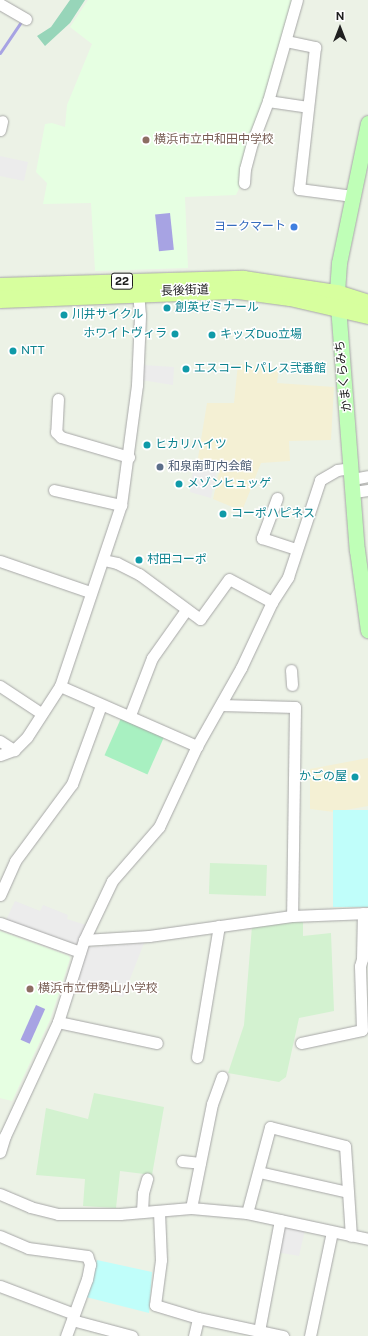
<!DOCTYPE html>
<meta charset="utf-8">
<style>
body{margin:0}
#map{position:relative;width:368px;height:1336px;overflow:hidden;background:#ecf2e6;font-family:"Public Sans","Noto Sans JP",sans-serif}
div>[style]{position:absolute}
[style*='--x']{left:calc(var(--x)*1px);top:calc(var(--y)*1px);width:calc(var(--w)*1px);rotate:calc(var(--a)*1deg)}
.commercial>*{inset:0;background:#f4f0d4}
.education>*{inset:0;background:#e6ffe2}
.farmland>*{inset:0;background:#d3f2d0;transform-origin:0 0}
.grass>*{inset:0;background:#a8f0c1;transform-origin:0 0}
.forest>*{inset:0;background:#97d5b9}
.park>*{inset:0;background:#c0fefa;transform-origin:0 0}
.parking>*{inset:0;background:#ececec}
.water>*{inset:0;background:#a7a3e3;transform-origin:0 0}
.stream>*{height:3px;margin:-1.5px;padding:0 1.5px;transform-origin:1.5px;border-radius:1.5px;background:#a7a3e3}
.roads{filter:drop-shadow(0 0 1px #a7a7a7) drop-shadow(0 0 1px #a7a7a7)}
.minor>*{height:11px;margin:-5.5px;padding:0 5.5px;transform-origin:5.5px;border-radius:5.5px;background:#fff}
.secondary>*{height:15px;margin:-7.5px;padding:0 7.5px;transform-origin:7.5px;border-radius:7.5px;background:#bfffb7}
.primary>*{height:17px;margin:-8.5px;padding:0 8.5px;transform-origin:8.5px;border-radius:8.5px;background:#d7ff9e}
.dots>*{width:11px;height:11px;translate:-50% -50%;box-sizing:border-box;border:2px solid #fff;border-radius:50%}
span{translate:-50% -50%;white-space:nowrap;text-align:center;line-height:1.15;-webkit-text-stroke:3px #fff;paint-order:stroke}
.shield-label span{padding:1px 3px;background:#fff;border:1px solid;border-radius:3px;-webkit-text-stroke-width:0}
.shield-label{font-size:11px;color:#202020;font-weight:700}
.education-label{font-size:12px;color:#785e54}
.left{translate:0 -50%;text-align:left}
.shop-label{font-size:12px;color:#366cbe}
.right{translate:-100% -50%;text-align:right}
.street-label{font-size:12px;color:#202020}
.culture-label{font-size:12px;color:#0d838f}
.service-label{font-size:12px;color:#4e5e75}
.north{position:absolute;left:320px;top:8px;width:40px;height:40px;-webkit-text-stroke:3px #fff;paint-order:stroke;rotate:0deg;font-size:11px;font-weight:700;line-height:16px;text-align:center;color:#202020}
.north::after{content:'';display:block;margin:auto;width:14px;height:18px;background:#202020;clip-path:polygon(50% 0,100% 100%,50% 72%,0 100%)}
</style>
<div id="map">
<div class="commercial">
<div style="clip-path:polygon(238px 364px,279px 368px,277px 383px,334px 387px,331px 440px,289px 441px,290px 461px,261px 463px,242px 511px,213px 499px,220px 468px,197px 464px,207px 403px,234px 403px)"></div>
<div style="clip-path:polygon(368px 758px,368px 806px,334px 812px,310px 809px,310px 769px)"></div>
</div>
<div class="education">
<div style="clip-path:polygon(88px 0,294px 0,242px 182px,236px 195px,185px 197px,188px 268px,95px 271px,91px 203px,43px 204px,47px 183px,36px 172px,45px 124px,52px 123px,65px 127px,67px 105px,92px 44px,70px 27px)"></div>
<div style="clip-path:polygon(0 931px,69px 956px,70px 959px,50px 1020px,12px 1101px,0 1098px)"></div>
</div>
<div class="farmland">
<div style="left:210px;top:863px;width:57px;height:31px;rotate:2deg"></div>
<div style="clip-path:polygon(303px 920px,303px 936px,331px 933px,334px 1011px,299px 1018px,286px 1077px,279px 1082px,228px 1073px,244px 1025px,252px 926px)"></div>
<div style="clip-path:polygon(94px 1093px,164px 1107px,152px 1175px,120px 1171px,116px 1208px,83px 1206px,85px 1179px,36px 1175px,46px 1108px,88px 1119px)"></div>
</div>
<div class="grass">
<div style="left:122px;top:716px;width:47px;height:43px;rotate:24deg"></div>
</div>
<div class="forest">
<div style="clip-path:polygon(70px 0,85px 0,70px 23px,45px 46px,37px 36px,51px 27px)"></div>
</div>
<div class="park">
<div style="left:368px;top:810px;width:97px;height:35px;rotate:90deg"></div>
<div style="clip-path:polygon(97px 1260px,152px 1272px,149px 1313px,86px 1297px)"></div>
</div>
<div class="parking">
<div style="clip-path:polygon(0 156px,28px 162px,24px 181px,0 176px)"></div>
<div style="clip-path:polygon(143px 365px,174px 367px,173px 385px,141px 380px)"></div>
<div style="clip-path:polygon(197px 466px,217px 469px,211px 498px,190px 492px,193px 469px)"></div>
<div style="clip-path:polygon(15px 901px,40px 911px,43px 905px,68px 915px,67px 919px,86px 925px,78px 945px,6px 920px)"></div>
<div style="clip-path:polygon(144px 943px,123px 997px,73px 988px,88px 947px)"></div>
<div style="clip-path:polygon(286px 1224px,305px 1230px,299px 1256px,276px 1252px,281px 1227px)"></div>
</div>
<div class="water">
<div style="left:170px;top:213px;width:37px;height:15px;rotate:84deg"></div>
<div style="left:36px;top:1005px;width:10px;height:38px;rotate:24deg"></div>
</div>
<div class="stream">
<div style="--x:0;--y:53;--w:36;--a:-56"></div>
</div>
<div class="roads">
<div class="minor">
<div style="--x:0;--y:4;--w:30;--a:30"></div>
<div style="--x:286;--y:41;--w:30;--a:12"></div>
<div style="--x:315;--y:47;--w:143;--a:96.4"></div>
<div style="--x:299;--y:189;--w:54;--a:7.4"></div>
<div style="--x:268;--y:101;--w:40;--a:8.5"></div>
<div style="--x:0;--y:130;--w:9;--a:-77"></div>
<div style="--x:244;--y:183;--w:14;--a:-86"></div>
<div style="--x:245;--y:169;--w:27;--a:-75"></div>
<div style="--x:252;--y:143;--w:45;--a:-69.1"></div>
<div style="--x:268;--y:101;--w:105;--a:-74"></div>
<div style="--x:58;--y:399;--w:33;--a:93"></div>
<div style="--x:56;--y:432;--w:7;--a:45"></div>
<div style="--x:61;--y:437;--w:71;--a:16.4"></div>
<div style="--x:353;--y:479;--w:15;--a:-11"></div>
<div style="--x:54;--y:490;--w:69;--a:12.6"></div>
<div style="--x:354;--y:492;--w:14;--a:-8"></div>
<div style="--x:277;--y:498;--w:43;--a:110.6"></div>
<div style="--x:262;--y:538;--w:36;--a:18"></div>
<div style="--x:104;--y:560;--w:13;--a:13"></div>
<div style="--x:117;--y:563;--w:25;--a:27"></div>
<div style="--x:139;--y:574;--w:76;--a:36.4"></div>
<div style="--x:200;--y:619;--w:49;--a:-54.1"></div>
<div style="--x:229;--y:579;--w:49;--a:28.1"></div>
<div style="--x:0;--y:561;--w:95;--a:19"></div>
<div style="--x:291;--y:670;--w:15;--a:86"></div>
<div style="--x:0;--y:686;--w:49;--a:33.4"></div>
<div style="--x:60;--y:686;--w:150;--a:23.7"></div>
<div style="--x:221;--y:705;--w:74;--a:1.5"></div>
<div style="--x:295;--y:707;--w:209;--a:90.8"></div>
<div style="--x:130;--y:715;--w:61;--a:-68.9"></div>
<div style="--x:152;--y:658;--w:59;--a:-54.7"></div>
<div style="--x:0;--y:741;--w:17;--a:33"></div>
<div style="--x:0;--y:755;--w:15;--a:-20"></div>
<div style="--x:14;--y:750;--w:18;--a:-45"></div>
<div style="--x:27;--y:737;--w:61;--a:-57.1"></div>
<div style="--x:60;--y:686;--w:191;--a:-71.4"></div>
<div style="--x:121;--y:505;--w:121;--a:-82.4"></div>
<div style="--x:137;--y:385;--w:70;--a:-87.5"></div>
<div style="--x:140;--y:315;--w:22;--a:-95"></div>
<div style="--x:0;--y:895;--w:37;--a:-66"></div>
<div style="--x:15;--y:861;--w:96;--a:-53.5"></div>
<div style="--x:72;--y:784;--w:84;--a:-69.8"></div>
<div style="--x:0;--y:923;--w:85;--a:19.9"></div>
<div style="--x:84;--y:940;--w:65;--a:-3.5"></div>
<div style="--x:149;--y:936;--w:144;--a:-8"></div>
<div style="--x:292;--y:916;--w:76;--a:-2.3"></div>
<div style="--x:58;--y:1022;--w:101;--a:12"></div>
<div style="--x:301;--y:1043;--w:62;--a:-12"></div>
<div style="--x:362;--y:1030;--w:64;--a:-91.8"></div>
<div style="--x:360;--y:966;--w:7;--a:-74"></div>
<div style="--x:362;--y:959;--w:46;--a:-88.8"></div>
<div style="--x:197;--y:1057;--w:133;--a:-80.5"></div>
<div style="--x:0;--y:1152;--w:17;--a:-73"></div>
<div style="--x:5;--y:1136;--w:126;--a:-65.1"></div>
<div style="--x:58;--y:1022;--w:86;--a:-72.4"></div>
<div style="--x:84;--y:940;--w:65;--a:-64.6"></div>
<div style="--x:112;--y:881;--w:72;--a:-49"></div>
<div style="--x:159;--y:827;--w:89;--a:-64.9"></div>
<div style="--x:197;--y:746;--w:90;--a:-60.6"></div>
<div style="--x:241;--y:668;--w:73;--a:-64.8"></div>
<div style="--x:272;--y:602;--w:30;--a:-57"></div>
<div style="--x:288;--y:577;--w:102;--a:-71.7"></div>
<div style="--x:320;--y:480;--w:20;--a:-30"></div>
<div style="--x:337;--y:470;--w:15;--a:-8"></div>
<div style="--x:182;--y:1161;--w:18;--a:6"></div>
<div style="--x:259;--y:1172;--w:91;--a:12.7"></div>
<div style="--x:0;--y:1194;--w:33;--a:23"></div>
<div style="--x:30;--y:1207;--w:29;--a:14"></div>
<div style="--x:58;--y:1214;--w:62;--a:0"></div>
<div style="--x:120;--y:1214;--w:71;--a:-4.8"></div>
<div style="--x:191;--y:1208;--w:56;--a:5.1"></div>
<div style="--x:247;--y:1213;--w:124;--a:12.1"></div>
<div style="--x:191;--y:1208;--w:106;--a:-78.6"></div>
<div style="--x:212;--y:1104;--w:29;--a:-70"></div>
<div style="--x:142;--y:1212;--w:19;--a:-87"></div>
<div style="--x:143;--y:1193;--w:15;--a:-74"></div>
<div style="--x:159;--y:1212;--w:48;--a:87.6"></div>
<div style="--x:161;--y:1260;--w:45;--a:97.6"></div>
<div style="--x:155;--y:1305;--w:45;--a:16.8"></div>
<div style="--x:198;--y:1318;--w:87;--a:12"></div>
<div style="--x:247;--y:1213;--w:89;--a:-75"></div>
<div style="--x:270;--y:1127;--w:77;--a:14.2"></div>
<div style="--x:345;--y:1146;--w:90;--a:86.2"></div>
<div style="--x:0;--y:1236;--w:30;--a:23"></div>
<div style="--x:28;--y:1248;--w:60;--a:7.7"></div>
<div style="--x:87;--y:1256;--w:9;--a:69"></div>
<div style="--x:90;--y:1264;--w:15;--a:101"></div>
<div style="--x:87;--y:1279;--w:61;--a:110.2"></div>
<div style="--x:0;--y:1286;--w:79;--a:20.7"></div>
<div style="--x:72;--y:1320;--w:62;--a:14.9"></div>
<div style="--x:259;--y:1331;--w:113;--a:-79.3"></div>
<div style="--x:194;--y:1336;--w:18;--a:-77"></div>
<div style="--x:310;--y:1336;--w:106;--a:-78.1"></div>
</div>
<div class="secondary">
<div style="--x:368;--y:123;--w:143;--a:101.7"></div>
<div style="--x:339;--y:263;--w:30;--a:94"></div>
<div style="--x:337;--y:293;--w:258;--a:85.6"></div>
<div style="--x:357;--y:550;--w:81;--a:82.2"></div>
</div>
<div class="primary">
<div style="--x:0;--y:286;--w:243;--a:-1.7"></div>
<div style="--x:243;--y:279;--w:95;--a:8.5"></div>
<div style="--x:337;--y:293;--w:33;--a:18"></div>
<div style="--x:0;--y:299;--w:238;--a:-2.2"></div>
<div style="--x:238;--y:290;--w:52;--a:7.7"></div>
<div style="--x:290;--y:297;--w:80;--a:13"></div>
</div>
</div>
<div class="dots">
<div style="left:146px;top:140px;background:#8d6e63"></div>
<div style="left:294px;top:227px;background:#3f7fe0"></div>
<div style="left:167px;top:308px;background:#0f9aa8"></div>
<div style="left:64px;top:315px;background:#0f9aa8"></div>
<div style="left:175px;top:334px;background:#0f9aa8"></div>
<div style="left:212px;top:335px;background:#0f9aa8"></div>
<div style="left:13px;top:351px;background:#0f9aa8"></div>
<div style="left:186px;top:369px;background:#0f9aa8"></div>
<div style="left:147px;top:445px;background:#0f9aa8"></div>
<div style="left:160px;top:467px;background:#5c6f8a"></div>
<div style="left:179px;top:484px;background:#0f9aa8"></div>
<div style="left:223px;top:514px;background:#0f9aa8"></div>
<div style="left:139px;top:560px;background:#0f9aa8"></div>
<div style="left:355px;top:777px;background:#0f9aa8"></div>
<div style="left:30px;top:989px;background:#8d6e63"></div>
</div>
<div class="shield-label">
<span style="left:122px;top:281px">22</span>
</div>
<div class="education-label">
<span class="left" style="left:154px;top:140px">横浜市立中和田中学校</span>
<span class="left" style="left:38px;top:989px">横浜市立伊勢山小学校</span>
</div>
<div class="shop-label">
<span class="right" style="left:286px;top:227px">ヨークマート</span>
</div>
<div class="street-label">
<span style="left:185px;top:291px;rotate:-2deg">長後街道</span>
<span style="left:344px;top:376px;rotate:-96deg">かまくらみち</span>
</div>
<div class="culture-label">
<span class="left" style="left:175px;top:308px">創英ゼミナール</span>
<span class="left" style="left:72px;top:315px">川井サイクル</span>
<span class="right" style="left:167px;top:334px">ホワイトヴィラ</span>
<span class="left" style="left:220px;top:335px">キッズDuo立場</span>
<span class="left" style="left:21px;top:351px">NTT</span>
<span class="left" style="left:194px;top:369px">エスコートパレス弐番館</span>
<span class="left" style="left:155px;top:445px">ヒカリハイツ</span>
<span class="left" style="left:187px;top:484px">メゾンヒュッゲ</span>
<span class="left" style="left:231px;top:514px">コーポハピネス</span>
<span class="left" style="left:147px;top:560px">村田コーポ</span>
<span class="right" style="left:347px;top:777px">かごの屋</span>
</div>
<div class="service-label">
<span class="left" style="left:168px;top:467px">和泉南町内会館</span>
</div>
<div class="north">N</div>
</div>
